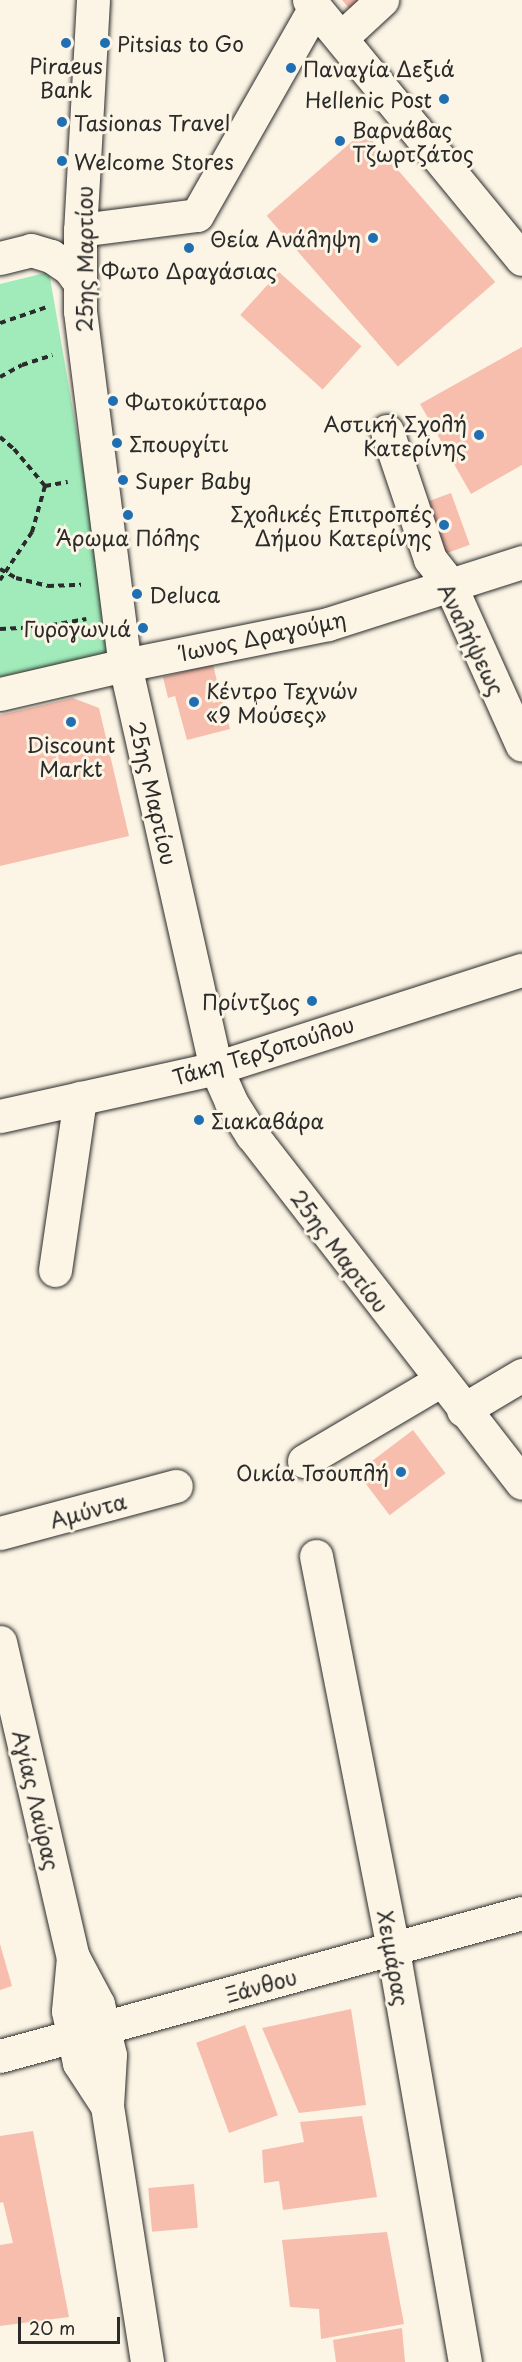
<!DOCTYPE html>
<meta charset="utf-8">
<style>
body{margin:0}
#map{position:relative;width:522px;height:2362px;overflow:hidden;background:#fcf5e5;font-family:"Playpen Sans",sans-serif}
div>[style]{position:absolute}
[style*='--x']{left:calc(var(--x)*1px);top:calc(var(--y)*1px);width:calc(var(--w)*1px);rotate:calc(var(--a)*1deg)}
.green>*{inset:0;background:#a1ebba}
.building>*{inset:0;background:#f7beae;transform-origin:0 0}
.path>*{height:4px;margin-top:-2px;transform-origin:0;background:repeating-linear-gradient(90deg,#2b2b2b 0 6px,transparent 0 10.5px)}
.roads{filter:drop-shadow(0 0 2px #2b2b2b) drop-shadow(0 0 2px #2b2b2b)}
.minor>*{height:33px;margin:-16.5px;padding:0 16.5px;transform-origin:16.5px;border-radius:16.5px;background:#fcf5e5}
.major>*{height:33px;margin:-16.5px;padding:0 16.5px;transform-origin:16.5px;border-radius:16.5px;background:#fcf5e5}
.dots>*{width:16px;height:16px;translate:-50% -50%;box-sizing:border-box;border:3px solid #fcf5e5;border-radius:50%}
span{translate:-50% -50%;white-space:nowrap;text-align:center;line-height:1.15;-webkit-text-stroke:6px #fcf5e5;paint-order:stroke}
.poi-label{font-size:21px;color:#2b2b2b}
.left{translate:0 -50%;text-align:left}
.right{translate:-100% -50%;text-align:right}
.street-label{font-size:21px;color:#2b2b2b}
.scale{position:absolute;left:18px;top:2317px;width:102px;height:27px;box-sizing:border-box;border:3px solid #2b2b2b;border-top:0;padding-left:8px;font-size:18px;line-height:21px;white-space:nowrap;color:#2b2b2b;-webkit-text-stroke:4px #fcf5e5;paint-order:stroke}
</style>
<div id="map">
<div class="green">
<div style="clip-path:polygon(49px 272px,115px 652px,0 677px,0 284px)"></div>
</div>
<div class="building">
<div style="clip-path:polygon(342px 0,369px 0,354px 14px)"></div>
<div style="left:364px;top:131px;width:200px;height:129px;rotate:49deg"></div>
<div style="left:279px;top:272px;width:111px;height:58px;rotate:42deg"></div>
<div style="clip-path:polygon(522px 347px,522px 465px,471px 494px,420px 404px)"></div>
<div style="left:451px;top:493px;width:55px;height:35px;rotate:70deg"></div>
<div style="clip-path:polygon(213px 664px,219px 690px,210px 692px,213px 703px,222px 700px,230px 729px,187px 740px,175px 696px,168px 698px,163px 677px)"></div>
<div style="clip-path:polygon(73px 698px,99px 708px,129px 836px,0 866px,0 715px)"></div>
<div style="left:413px;top:1430px;width:54px;height:70px;rotate:53deg"></div>
<div style="clip-path:polygon(0 1944px,12px 1986px,0 1990px)"></div>
<div style="clip-path:polygon(351px 2009px,366px 2105px,299px 2113px,262px 2028px)"></div>
<div style="left:245px;top:2025px;width:96px;height:52px;rotate:70deg"></div>
<div style="clip-path:polygon(362px 2116px,377px 2197px,283px 2210px,279px 2181px,264px 2183px,262px 2150px,304px 2142px,300px 2122px)"></div>
<div style="clip-path:polygon(33px 2131px,69px 2317px,0 2326px,0 2245px,13px 2243px,3px 2202px,0 2203px,0 2136px)"></div>
<div style="left:194px;top:2184px;width:44px;height:46px;rotate:85deg"></div>
<div style="clip-path:polygon(387px 2232px,404px 2324px,321px 2339px,319px 2309px,290px 2307px,282px 2240px)"></div>
<div style="clip-path:polygon(402px 2328px,405px 2362px,336px 2362px,333px 2340px)"></div>
</div>
<div class="path">
<div style="--x:0;--y:323;--w:50;--a:-18.8"></div>
<div style="--x:0;--y:377;--w:25;--a:-29"></div>
<div style="--x:22;--y:365;--w:32;--a:-18"></div>
<div style="--x:0;--y:437;--w:18;--a:41"></div>
<div style="--x:14;--y:449;--w:48;--a:50"></div>
<div style="--x:45;--y:486;--w:48;--a:105.8"></div>
<div style="--x:32;--y:532;--w:58;--a:123.7"></div>
<div style="--x:45;--y:486;--w:23;--a:-10"></div>
<div style="--x:0;--y:569;--w:18;--a:29"></div>
<div style="--x:16;--y:578;--w:33;--a:14"></div>
<div style="--x:48;--y:586;--w:33;--a:-2"></div>
<div style="--x:0;--y:629;--w:41;--a:-2.8"></div>
<div style="--x:41;--y:627;--w:46;--a:-10.1"></div>
</div>
<div class="roads">
<div class="minor">
<div style="--x:341;--y:38;--w:56;--a:-42.8"></div>
<div style="--x:80;--y:230;--w:118;--a:-7.3"></div>
<div style="--x:197;--y:215;--w:239;--a:-60.4"></div>
<div style="--x:0;--y:258;--w:32;--a:-14"></div>
<div style="--x:31;--y:250;--w:21;--a:17"></div>
<div style="--x:51;--y:256;--w:22;--a:34"></div>
<div style="--x:69;--y:268;--w:19;--a:54"></div>
<div style="--x:387;--y:431;--w:135;--a:71.4"></div>
<div style="--x:430;--y:559;--w:33;--a:52"></div>
<div style="--x:450;--y:585;--w:175;--a:65.8"></div>
<div style="--x:0;--y:694;--w:128;--a:-13.1"></div>
<div style="--x:125;--y:665;--w:207;--a:-11.4"></div>
<div style="--x:328;--y:624;--w:204;--a:-17.7"></div>
<div style="--x:55;--y:1270;--w:174;--a:-81.7"></div>
<div style="--x:463;--y:1410;--w:69;--a:-30.7"></div>
<div style="--x:304;--y:1461;--w:158;--a:-30.5"></div>
<div style="--x:0;--y:1533;--w:182;--a:-15"></div>
<div style="--x:316;--y:1556;--w:401;--a:78.9"></div>
<div style="--x:393;--y:1950;--w:418;--a:80.1"></div>
<div style="--x:0;--y:1642;--w:323;--a:77"></div>
<div style="--x:73;--y:1957;--w:53;--a:62"></div>
<div style="--x:98;--y:2004;--w:52;--a:76.8"></div>
<div style="--x:110;--y:2055;--w:51;--a:93.4"></div>
<div style="--x:107;--y:2106;--w:259;--a:81.1"></div>
<div style="--x:73;--y:1957;--w:54;--a:95.3"></div>
<div style="--x:68;--y:2011;--w:53;--a:78.1"></div>
<div style="--x:79;--y:2063;--w:51;--a:56.9"></div>
</div>
<div class="major">
<div style="--x:93;--y:0;--w:230;--a:93.2"></div>
<div style="--x:80;--y:230;--w:81;--a:90"></div>
<div style="--x:80;--y:311;--w:357;--a:82.8"></div>
<div style="--x:125;--y:665;--w:413;--a:77.3"></div>
<div style="--x:216;--y:1068;--w:37;--a:66"></div>
<div style="--x:231;--y:1102;--w:39;--a:58"></div>
<div style="--x:252;--y:1135;--w:440;--a:52.2"></div>
<div style="--x:309;--y:0;--w:335;--a:50.6"></div>
<div style="--x:0;--y:1116;--w:221;--a:-12.5"></div>
<div style="--x:216;--y:1068;--w:321;--a:-17.8"></div>
<div style="--x:0;--y:2056;--w:541;--a:-15.32"></div>
</div>
</div>
<div class="dots">
<div style="left:66px;top:43px;background:#1f6fb2"></div>
<div style="left:105px;top:43px;background:#1f6fb2"></div>
<div style="left:291px;top:68px;background:#1f6fb2"></div>
<div style="left:444px;top:99px;background:#1f6fb2"></div>
<div style="left:62px;top:122px;background:#1f6fb2"></div>
<div style="left:340px;top:141px;background:#1f6fb2"></div>
<div style="left:62px;top:161px;background:#1f6fb2"></div>
<div style="left:373px;top:238px;background:#1f6fb2"></div>
<div style="left:189px;top:248px;background:#1f6fb2"></div>
<div style="left:113px;top:401px;background:#1f6fb2"></div>
<div style="left:479px;top:435px;background:#1f6fb2"></div>
<div style="left:117px;top:443px;background:#1f6fb2"></div>
<div style="left:123px;top:480px;background:#1f6fb2"></div>
<div style="left:128px;top:515px;background:#1f6fb2"></div>
<div style="left:444px;top:525px;background:#1f6fb2"></div>
<div style="left:137px;top:594px;background:#1f6fb2"></div>
<div style="left:143px;top:628px;background:#1f6fb2"></div>
<div style="left:194px;top:702px;background:#1f6fb2"></div>
<div style="left:71px;top:722px;background:#1f6fb2"></div>
<div style="left:312px;top:1001px;background:#1f6fb2"></div>
<div style="left:199px;top:1120px;background:#1f6fb2"></div>
<div style="left:401px;top:1472px;background:#1f6fb2"></div>
</div>
<div class="poi-label">
<span class="left" style="left:117px;top:43px">Pitsias to Go</span>
<span style="left:66px;top:77px">Piraeus<br>Bank</span>
<span class="left" style="left:303px;top:68px">Παναγία Δεξιά</span>
<span class="right" style="left:432px;top:99px">Hellenic Post</span>
<span class="left" style="left:74px;top:122px">Tasionas Travel</span>
<span class="left" style="left:352px;top:141px">Βαρνάβας<br>Τζωρτζάτος</span>
<span class="left" style="left:74px;top:161px">Welcome Stores</span>
<span class="right" style="left:361px;top:238px">Θεία Ανάληψη</span>
<span style="left:189px;top:270px">Φωτο Δραγάσιας</span>
<span class="left" style="left:125px;top:401px">Φωτοκύτταρο</span>
<span class="right" style="left:467px;top:435px">Αστική Σχολή<br>Κατερίνης</span>
<span class="left" style="left:129px;top:443px">Σπουργίτι</span>
<span class="left" style="left:135px;top:480px">Super Baby</span>
<span class="right" style="left:432px;top:525px">Σχολικές Επιτροπές<br>Δήμου Κατερίνης</span>
<span style="left:128px;top:537px">Άρωμα Πόλης</span>
<span class="left" style="left:149px;top:594px">Deluca</span>
<span class="right" style="left:131px;top:628px">Γυρογωνιά</span>
<span class="left" style="left:206px;top:702px">Κέντρο Τεχνών<br>«9 Μούσες»</span>
<span style="left:71px;top:756px">Discount<br>Markt</span>
<span class="right" style="left:300px;top:1001px">Πρίντζιος</span>
<span class="left" style="left:211px;top:1120px">Σιακαβάρα</span>
<span class="right" style="left:389px;top:1472px">Οικία Τσουπλή</span>
</div>
<div class="street-label">
<span style="left:84px;top:259px;rotate:-90deg">25ης Μαρτίου</span>
<span style="left:263px;top:635px;rotate:-12deg">Ίωνος Δραγούμη</span>
<span style="left:472px;top:639px;rotate:64deg">Αναλήψεως</span>
<span style="left:154px;top:793px;rotate:77deg">25ης Μαρτίου</span>
<span style="left:263px;top:1050px;rotate:-17deg">Τάκη Τερζοπούλου</span>
<span style="left:340px;top:1251px;rotate:53deg">25ης Μαρτίου</span>
<span style="left:88px;top:1510px;rotate:-15deg">Αμύντα</span>
<span style="left:37px;top:1800px;rotate:77deg">Αγίας Λαύρας</span>
<span style="left:394px;top:1958px;rotate:80deg">Χειμάρας</span>
<span style="left:261px;top:1985px;rotate:-15deg">Ξάνθου</span>
</div>
<div class="scale">20 m</div>
</div>
